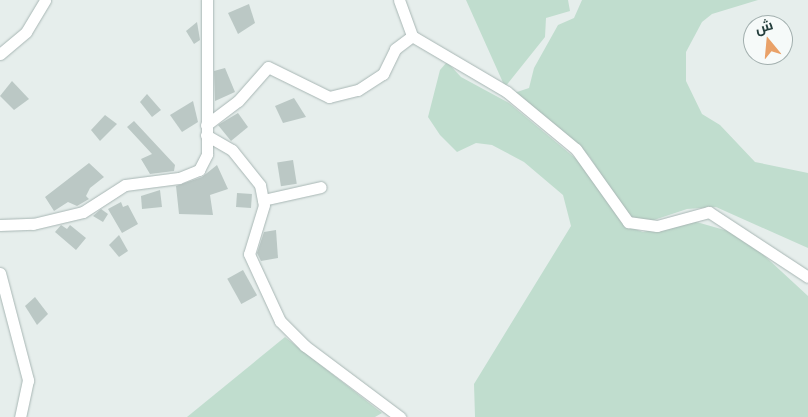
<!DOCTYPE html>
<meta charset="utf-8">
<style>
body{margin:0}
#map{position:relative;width:808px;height:417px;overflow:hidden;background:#e6eeec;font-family:Cabin,Cairo,sans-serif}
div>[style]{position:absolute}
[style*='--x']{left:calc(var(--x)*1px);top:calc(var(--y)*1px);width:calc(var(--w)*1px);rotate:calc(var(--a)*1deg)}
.green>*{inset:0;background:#c0ddce}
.building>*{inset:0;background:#bbc8c5;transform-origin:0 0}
.roads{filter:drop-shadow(0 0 1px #a8b6b4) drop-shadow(0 0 1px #a8b6b4)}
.minor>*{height:11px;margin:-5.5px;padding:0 5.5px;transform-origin:5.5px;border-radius:5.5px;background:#fff}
span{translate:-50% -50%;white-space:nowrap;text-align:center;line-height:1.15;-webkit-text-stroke:5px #f6faf9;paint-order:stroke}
.north{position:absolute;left:743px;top:15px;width:50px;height:50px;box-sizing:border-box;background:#f6faf9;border:1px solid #a2afae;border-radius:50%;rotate:343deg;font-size:14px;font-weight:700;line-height:20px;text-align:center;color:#253f3d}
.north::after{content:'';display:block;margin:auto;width:18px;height:22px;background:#e9a168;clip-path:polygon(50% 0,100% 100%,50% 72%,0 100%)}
</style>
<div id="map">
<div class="green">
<div style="clip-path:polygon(466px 0,568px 0,570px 11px,546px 18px,545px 37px,505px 87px)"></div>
<div style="clip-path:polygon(582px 0,758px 0,712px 14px,702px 22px,686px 52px,686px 81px,702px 114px,720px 125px,755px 162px,808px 173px,808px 248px,716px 207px,687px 209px,648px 222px,631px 221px,589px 156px,514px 93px,529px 88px,534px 68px,558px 25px,574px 18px)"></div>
<div style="clip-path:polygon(447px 62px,461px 77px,509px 103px,580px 162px,629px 227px,643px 232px,693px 221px,742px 235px,808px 296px,808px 417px,475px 417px,474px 384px,571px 226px,563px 195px,524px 162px,492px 145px,476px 143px,457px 152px,440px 135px,428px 117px,440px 70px)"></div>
<div style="clip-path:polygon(285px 337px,382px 413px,375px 417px,187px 417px)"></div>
</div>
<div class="building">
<div style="clip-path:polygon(249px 4px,255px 23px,238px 34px,228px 13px)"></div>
<div style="clip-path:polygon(197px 22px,200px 40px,194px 44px,186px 31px)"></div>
<div style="clip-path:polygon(225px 68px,235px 92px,215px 101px,214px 71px)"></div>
<div style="clip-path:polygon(12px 81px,29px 99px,14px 110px,0 96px)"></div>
<div style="clip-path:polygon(147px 94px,161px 110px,152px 117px,140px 102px)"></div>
<div style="clip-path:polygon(294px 98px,306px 117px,283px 123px,275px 106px)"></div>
<div style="clip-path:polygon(193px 101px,198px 122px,182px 132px,170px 115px)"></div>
<div style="clip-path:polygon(238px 113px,248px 127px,231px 141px,218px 125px)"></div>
<div style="clip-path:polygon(105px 115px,117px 124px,100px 141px,91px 130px)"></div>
<div style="clip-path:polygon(134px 121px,175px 165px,174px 171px,150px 174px,141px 159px,152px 154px,127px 127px)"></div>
<div style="left:293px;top:160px;width:24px;height:16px;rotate:81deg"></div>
<div style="clip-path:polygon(89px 163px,104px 177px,90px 188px,86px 196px,89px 199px,77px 206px,68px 202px,54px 211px,45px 197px)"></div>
<div style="clip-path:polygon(217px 165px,228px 189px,210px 195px,213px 215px,179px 214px,176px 186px,202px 177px)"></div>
<div style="clip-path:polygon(160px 190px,162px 207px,142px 209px,141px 196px)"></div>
<div style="left:237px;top:193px;width:15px;height:14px;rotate:4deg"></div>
<div style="clip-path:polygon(121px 202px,123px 207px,128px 205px,138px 224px,122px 233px,108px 209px)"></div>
<div style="clip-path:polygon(101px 209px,108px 214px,103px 222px,93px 216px)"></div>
<div style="clip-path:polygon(61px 225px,67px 229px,70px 225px,86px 238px,76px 250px,55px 232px)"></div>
<div style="clip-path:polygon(276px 230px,278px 258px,261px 261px,257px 253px,264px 232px)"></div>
<div style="clip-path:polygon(119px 235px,128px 251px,119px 257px,109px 245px)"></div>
<div style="left:243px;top:270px;width:29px;height:18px;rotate:61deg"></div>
<div style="clip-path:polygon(35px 297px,48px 314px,37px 325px,25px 306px)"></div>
</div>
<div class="roads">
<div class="minor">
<div style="--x:399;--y:0;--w:38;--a:70"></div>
<div style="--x:412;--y:36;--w:110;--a:30.5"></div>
<div style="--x:507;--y:92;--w:89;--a:39.6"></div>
<div style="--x:576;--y:149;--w:90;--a:54.5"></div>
<div style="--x:628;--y:222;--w:29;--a:8"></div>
<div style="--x:657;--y:226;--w:54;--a:-15.1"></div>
<div style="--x:709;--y:212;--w:118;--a:33.3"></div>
<div style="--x:0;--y:54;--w:34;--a:-40"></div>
<div style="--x:26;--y:32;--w:37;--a:-59"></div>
<div style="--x:206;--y:125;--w:40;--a:-37"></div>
<div style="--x:238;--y:101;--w:45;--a:-48.6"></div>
<div style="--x:268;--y:67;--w:68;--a:26.2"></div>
<div style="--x:329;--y:97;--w:30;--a:-14"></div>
<div style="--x:358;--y:90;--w:30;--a:-33"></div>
<div style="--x:383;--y:74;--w:28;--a:-64"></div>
<div style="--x:395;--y:49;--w:21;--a:-37"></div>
<div style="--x:206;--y:135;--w:30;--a:30"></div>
<div style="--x:232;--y:150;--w:45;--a:51.3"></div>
<div style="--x:260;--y:185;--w:20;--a:79"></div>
<div style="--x:264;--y:205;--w:51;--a:107"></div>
<div style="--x:249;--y:254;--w:74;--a:65.2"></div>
<div style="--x:280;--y:321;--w:35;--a:45"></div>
<div style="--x:305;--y:346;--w:119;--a:36.8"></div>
<div style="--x:263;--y:200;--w:59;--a:-12.6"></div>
<div style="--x:0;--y:225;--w:33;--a:-2"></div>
<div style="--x:33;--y:224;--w:51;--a:-13.5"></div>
<div style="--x:83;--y:212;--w:50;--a:-32.7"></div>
<div style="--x:125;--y:185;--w:54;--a:-7.4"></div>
<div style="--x:179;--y:178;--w:22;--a:-22"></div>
<div style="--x:199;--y:170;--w:18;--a:-63"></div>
<div style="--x:207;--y:154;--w:154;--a:-90"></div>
<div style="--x:0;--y:273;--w:111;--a:75.3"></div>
<div style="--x:28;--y:380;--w:38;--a:102"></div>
</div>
</div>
<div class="north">ش</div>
</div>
